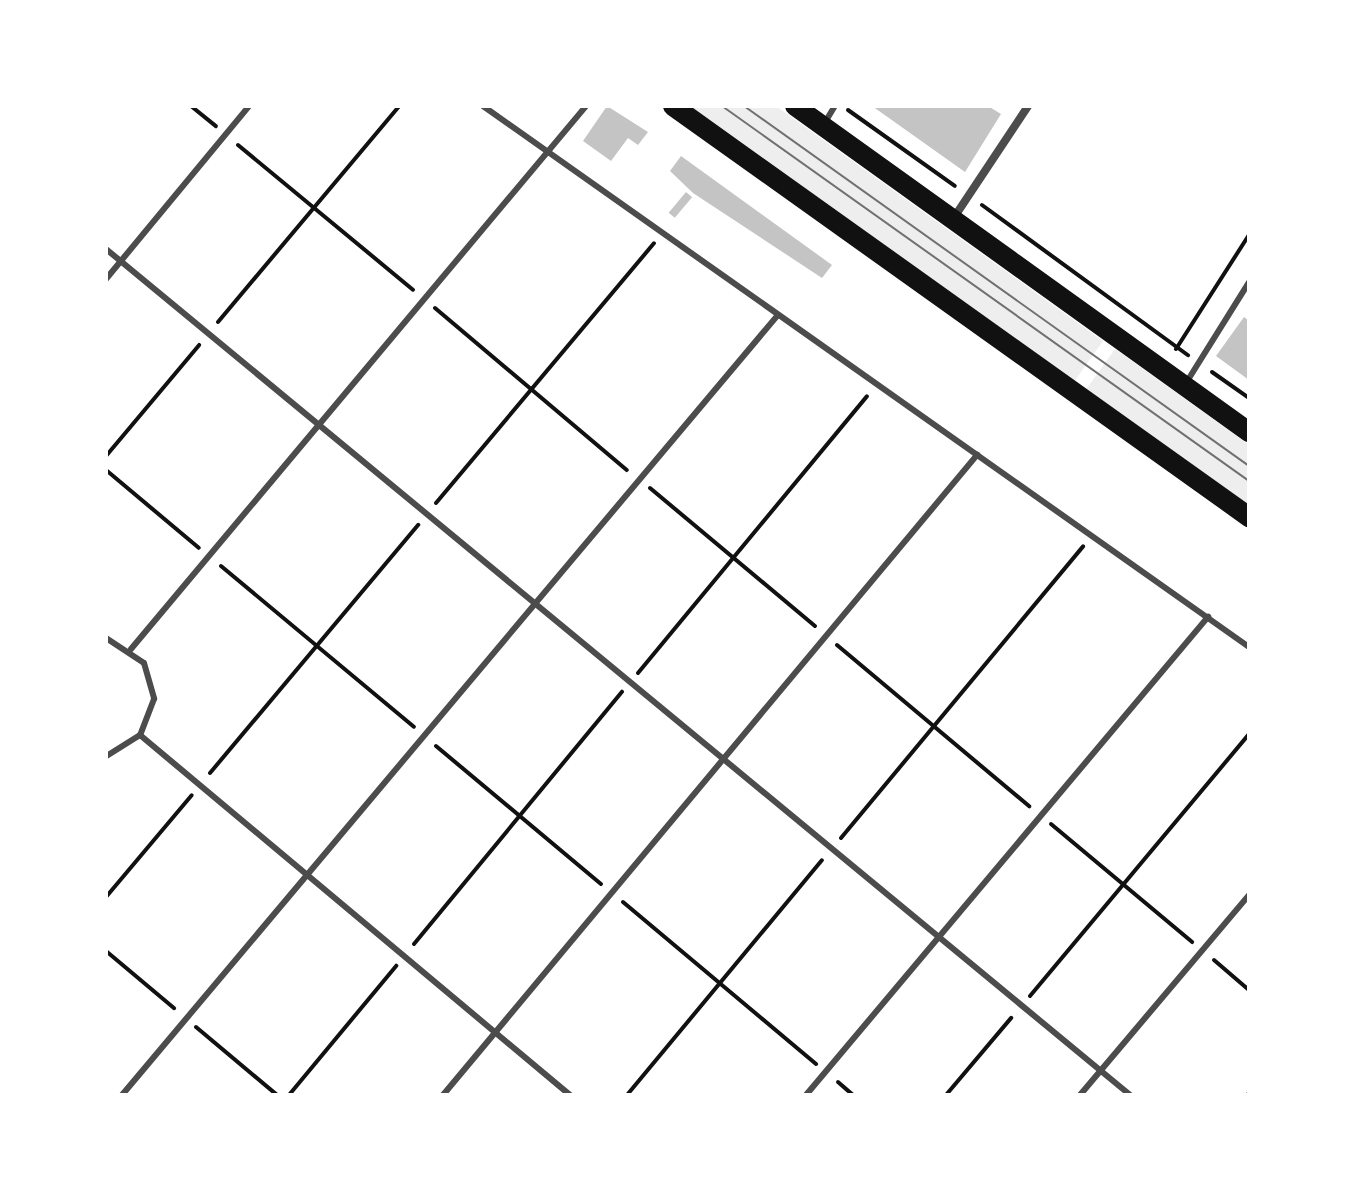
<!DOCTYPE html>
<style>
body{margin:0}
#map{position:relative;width:1355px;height:1201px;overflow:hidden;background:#fff;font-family:Literata,serif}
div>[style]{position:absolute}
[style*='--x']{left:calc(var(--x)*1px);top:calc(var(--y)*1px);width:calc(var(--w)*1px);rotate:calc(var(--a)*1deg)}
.green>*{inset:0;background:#eee}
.building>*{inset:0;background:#c4c4c4;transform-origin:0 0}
.path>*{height:4px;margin:-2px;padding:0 2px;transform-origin:2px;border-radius:2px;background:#111}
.service>*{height:6px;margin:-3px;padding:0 3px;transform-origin:3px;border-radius:3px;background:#4c4c4c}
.minor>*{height:8px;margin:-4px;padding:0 4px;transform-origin:4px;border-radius:4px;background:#4c4c4c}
.primary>*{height:20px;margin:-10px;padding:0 10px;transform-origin:10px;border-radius:10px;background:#111}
.tram>*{height:2px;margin:-1px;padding:0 1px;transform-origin:1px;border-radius:1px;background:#707070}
span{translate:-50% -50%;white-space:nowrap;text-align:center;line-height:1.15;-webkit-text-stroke:7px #fff;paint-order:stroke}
.frame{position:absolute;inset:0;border:108px solid #fff;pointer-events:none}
</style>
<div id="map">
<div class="green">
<div style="clip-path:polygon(688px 106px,776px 106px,1103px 341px,1074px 382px)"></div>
<div style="clip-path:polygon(1115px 349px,1249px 445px,1249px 508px,1085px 391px)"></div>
</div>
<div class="building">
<div style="clip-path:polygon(607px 106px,648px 132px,638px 145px,628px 138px,611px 161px,583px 141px)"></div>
<div style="clip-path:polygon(872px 106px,988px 106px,1001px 114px,965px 172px)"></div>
<div style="clip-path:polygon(681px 156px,832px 265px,822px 278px,693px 193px,670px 171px)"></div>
<div style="left:686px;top:192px;width:8px;height:27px;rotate:40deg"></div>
<div style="clip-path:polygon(1244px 317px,1249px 321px,1249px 380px,1216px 356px)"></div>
</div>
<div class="path">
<div style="--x:191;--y:106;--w:32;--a:39"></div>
<div style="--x:848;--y:110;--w:131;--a:35.4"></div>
<div style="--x:238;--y:145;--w:227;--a:39.6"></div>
<div style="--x:982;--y:205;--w:255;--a:36.1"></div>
<div style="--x:435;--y:308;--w:251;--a:40.2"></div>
<div style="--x:218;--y:322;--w:282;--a:-50"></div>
<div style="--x:1176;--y:349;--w:135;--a:-57.4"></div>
<div style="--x:1212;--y:372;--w:45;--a:35.1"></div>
<div style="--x:106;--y:456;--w:145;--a:-50"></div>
<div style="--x:106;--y:470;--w:121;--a:40"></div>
<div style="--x:650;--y:488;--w:215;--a:39.9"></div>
<div style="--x:436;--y:503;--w:339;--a:-50"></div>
<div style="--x:221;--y:566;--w:251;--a:39.8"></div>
<div style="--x:837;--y:645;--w:251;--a:40"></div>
<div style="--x:638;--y:673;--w:359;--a:-50.4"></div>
<div style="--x:436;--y:746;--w:215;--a:39.9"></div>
<div style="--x:210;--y:773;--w:324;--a:-50"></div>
<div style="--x:1051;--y:824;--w:184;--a:39.9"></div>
<div style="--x:841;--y:838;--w:379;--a:-50.3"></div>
<div style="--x:106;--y:897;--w:133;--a:-49.9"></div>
<div style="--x:623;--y:902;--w:252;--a:40"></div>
<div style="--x:414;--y:944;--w:327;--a:-50.5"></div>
<div style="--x:106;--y:951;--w:89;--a:40"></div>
<div style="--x:1214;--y:960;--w:46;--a:40.6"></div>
<div style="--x:1030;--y:996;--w:341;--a:-50.1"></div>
<div style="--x:196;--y:1027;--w:106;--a:40"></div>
<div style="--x:838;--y:1082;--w:20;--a:41"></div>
<div style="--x:289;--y:1095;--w:168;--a:-50.3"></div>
<div style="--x:627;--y:1095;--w:305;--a:-50.3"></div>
<div style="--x:946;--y:1095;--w:101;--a:-49.8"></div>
<div style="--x:1247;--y:1095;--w:3;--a:-45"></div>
</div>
<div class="service">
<div style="--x:483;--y:106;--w:938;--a:35.23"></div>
<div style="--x:824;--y:124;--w:21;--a:-59"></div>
<div style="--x:106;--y:249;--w:1328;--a:39.56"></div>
<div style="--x:106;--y:279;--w:224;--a:-50.4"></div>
<div style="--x:1186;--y:383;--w:119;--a:-58"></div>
<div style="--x:106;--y:638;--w:45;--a:33.3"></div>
<div style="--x:144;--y:663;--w:37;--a:74"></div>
<div style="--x:154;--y:699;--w:39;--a:111"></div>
<div style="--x:140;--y:735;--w:40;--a:148"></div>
<div style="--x:131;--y:649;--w:708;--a:-50.04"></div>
<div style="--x:140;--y:735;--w:561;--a:39.94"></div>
<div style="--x:122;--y:1095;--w:1018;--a:-49.94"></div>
<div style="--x:443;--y:1095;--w:834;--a:-50.16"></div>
<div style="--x:806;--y:1095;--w:625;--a:-49.94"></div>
<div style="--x:1080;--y:1095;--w:262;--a:-49.8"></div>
</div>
<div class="minor">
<div style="--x:953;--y:219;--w:136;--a:-56.4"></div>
</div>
<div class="primary">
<div style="--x:673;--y:106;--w:708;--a:35.51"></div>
<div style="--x:795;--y:106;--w:559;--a:35.68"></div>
</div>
<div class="tram">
<div style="--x:722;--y:106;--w:647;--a:35.43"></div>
<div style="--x:744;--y:106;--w:620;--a:35.48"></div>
</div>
<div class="frame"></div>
</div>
